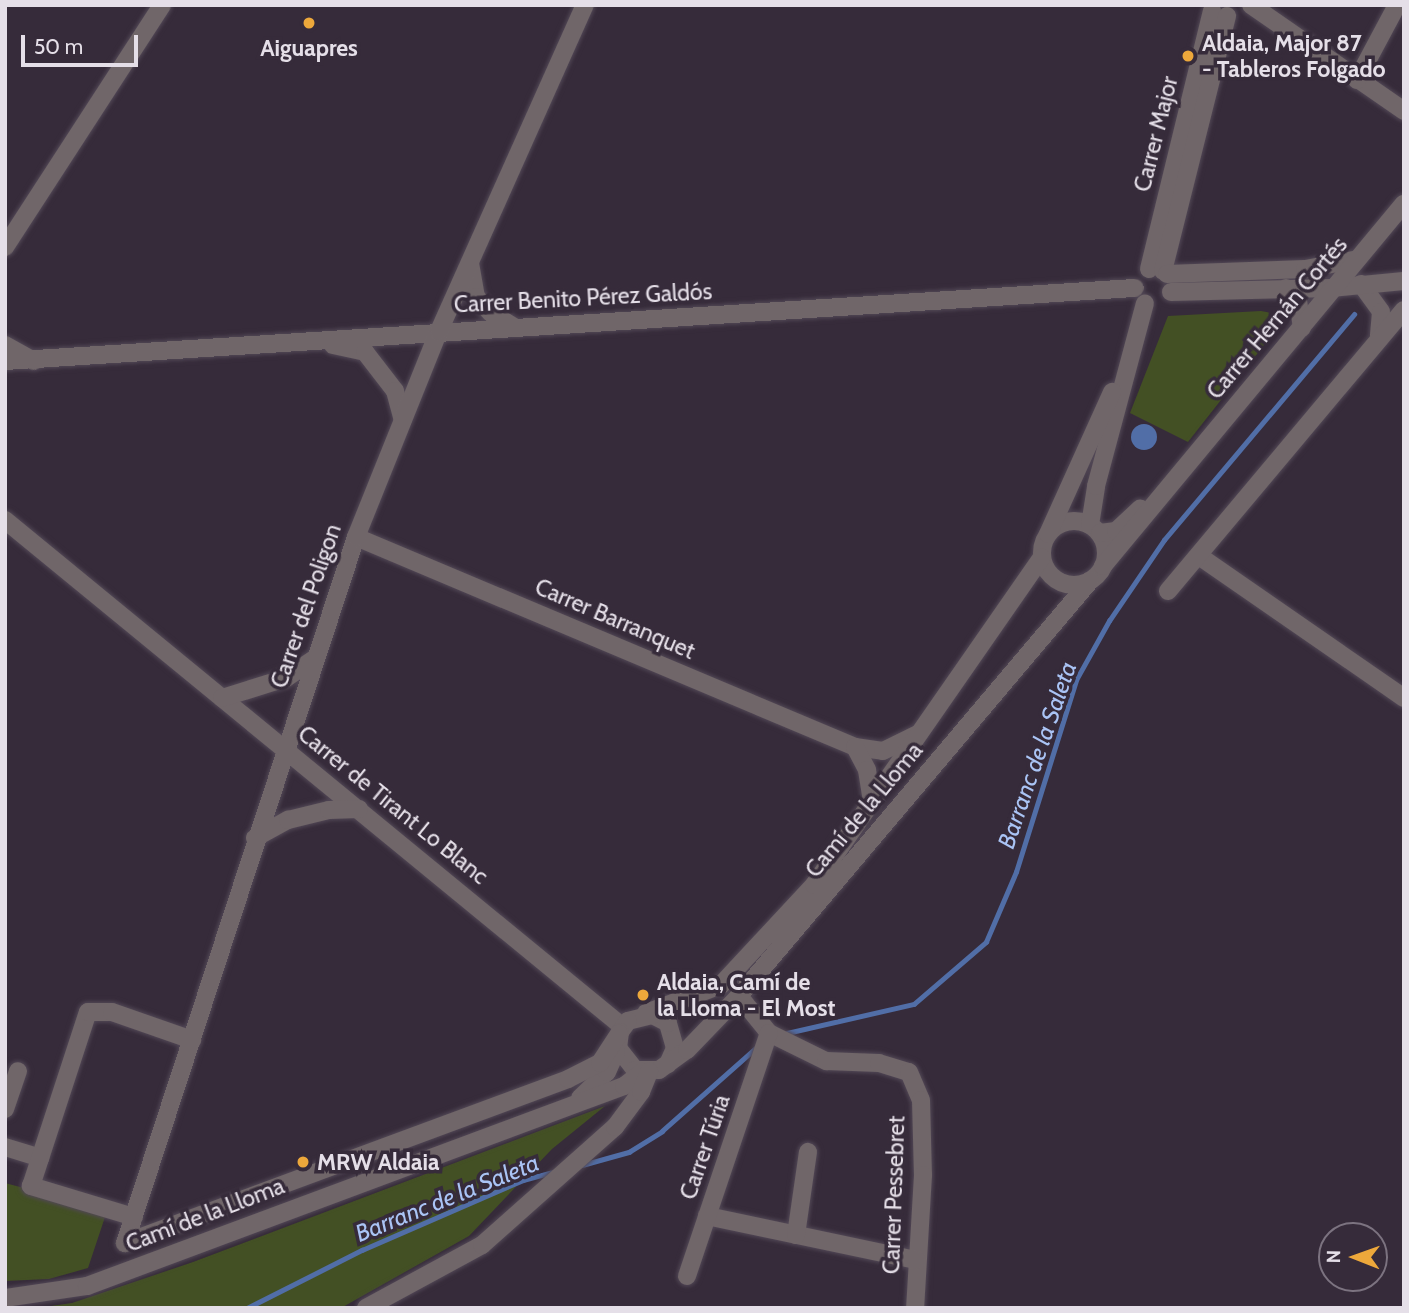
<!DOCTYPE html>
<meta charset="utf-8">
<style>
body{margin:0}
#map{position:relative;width:1409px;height:1313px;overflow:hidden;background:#362b3a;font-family:Cabin,sans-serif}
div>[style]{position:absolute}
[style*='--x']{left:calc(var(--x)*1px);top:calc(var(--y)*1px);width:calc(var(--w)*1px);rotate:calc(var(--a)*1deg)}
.green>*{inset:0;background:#435024}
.water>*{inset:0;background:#516ea7}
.round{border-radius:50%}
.stream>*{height:4.5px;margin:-2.25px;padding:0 2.25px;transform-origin:2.25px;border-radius:2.25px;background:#516ea7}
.roads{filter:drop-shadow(0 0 2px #524856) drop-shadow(0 0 2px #524856)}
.minor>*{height:18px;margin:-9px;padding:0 9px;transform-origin:9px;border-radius:9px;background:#706669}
.minor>.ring{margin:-9px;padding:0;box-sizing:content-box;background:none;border:18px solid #706669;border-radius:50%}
.dots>*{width:19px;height:19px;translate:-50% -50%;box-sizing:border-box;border:4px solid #362b3a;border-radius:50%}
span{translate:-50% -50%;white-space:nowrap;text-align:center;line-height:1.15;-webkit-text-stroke:7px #362b3a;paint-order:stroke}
.poi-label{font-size:23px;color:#e5dfe8;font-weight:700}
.left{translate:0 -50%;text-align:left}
.street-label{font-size:23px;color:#e5dfe8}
.water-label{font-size:24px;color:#aac4f5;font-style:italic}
.frame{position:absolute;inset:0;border:7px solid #e5dfe8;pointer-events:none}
.north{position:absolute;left:1318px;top:1222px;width:70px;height:70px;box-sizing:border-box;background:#362b3a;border:2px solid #7c7380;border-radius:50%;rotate:271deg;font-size:19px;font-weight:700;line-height:28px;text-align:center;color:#e5dfe8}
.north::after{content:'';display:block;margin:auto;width:24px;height:32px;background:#eda83b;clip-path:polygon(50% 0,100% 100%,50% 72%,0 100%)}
.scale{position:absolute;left:21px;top:35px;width:117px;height:32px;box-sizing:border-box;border:4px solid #e5dfe8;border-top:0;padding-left:9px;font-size:21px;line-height:24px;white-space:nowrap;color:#e5dfe8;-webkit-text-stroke:5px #362b3a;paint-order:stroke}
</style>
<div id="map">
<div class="green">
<div style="clip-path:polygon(1261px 311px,1272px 313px,1276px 325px,1272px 335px,1188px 442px,1130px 413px,1168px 316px)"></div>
<div style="clip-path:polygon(605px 1106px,552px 1149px,469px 1236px,341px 1308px,37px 1308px,72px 1303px,193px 1262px)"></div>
<div style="clip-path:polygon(5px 1183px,103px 1209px,105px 1217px,88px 1268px,49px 1279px,5px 1281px)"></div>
</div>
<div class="water">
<div class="round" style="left:1131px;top:424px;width:26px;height:26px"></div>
</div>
<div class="stream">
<div style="--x:787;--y:1033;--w:130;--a:-12.9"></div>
<div style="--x:914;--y:1004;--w:95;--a:-40.7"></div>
<div style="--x:986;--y:942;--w:76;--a:-66.8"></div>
<div style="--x:1016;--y:872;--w:201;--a:-72.6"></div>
<div style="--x:1076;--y:680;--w:68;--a:-60.8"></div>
<div style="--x:1109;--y:621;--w:98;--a:-55.8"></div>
<div style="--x:1164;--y:540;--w:295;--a:-49.9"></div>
<div style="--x:582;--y:1165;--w:49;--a:-15.5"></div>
<div style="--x:629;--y:1152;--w:39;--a:-32"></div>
<div style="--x:662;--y:1131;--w:127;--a:-41.5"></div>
<div style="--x:247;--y:1308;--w:129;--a:-26.8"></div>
<div style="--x:362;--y:1250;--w:176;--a:-23.5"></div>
<div style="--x:523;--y:1180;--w:31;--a:-15"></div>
</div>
<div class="roads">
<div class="minor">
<div style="--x:1251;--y:5;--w:186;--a:34.7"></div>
<div style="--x:1357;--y:80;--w:85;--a:-61.9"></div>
<div style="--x:5;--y:247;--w:288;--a:-57"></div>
<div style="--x:470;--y:263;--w:35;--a:80"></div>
<div style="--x:476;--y:297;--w:22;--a:47"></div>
<div style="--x:491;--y:313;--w:27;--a:31"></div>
<div style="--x:1149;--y:269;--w:266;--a:-76.3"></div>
<div style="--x:1163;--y:271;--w:263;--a:-75.9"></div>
<div style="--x:1167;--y:274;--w:138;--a:-2.1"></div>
<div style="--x:1305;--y:269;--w:50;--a:-10.4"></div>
<div style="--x:1361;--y:284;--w:34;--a:54"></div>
<div style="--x:1381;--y:312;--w:24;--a:95"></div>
<div style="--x:1286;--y:288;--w:17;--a:45"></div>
<div style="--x:1298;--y:300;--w:28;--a:82"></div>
<div style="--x:1171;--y:292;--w:160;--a:-1.4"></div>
<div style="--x:1331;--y:288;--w:73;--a:-5.5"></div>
<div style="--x:5;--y:345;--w:33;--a:29"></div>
<div style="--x:333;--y:345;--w:33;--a:12"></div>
<div style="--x:365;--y:352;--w:49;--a:52.4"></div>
<div style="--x:395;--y:391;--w:30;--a:75"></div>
<div style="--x:5;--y:361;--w:1132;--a:-3.7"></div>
<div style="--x:5;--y:520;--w:799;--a:39.37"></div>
<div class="ring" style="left:1042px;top:521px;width:46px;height:46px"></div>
<div style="--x:1090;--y:525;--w:39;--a:-81"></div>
<div style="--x:1096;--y:486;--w:189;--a:-75"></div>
<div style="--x:1100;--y:533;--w:16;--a:-7"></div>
<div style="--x:1116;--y:531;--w:33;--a:-43"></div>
<div style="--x:1048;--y:534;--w:156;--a:-65.7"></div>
<div style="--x:356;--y:537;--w:541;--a:22.82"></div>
<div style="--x:855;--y:747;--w:28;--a:8"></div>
<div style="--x:883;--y:751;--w:39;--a:-26"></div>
<div style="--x:1199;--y:556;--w:249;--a:34.7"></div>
<div style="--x:1103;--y:566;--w:471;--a:-50.3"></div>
<div style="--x:1168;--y:591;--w:367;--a:-50"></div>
<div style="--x:222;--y:698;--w:67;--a:-17.4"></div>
<div style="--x:286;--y:678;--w:34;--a:-34"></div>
<div style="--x:855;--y:747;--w:26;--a:62"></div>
<div style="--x:867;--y:770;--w:33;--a:81"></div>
<div style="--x:255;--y:838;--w:38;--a:-29"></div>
<div style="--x:288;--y:820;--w:42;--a:-13.7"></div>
<div style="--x:329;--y:810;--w:30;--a:-2"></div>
<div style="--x:739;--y:996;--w:48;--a:51"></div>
<div style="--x:769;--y:1033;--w:64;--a:26.2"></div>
<div style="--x:826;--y:1061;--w:53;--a:2.2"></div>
<div style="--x:879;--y:1063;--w:31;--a:17"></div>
<div style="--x:909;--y:1072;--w:30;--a:67"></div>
<div style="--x:921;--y:1100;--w:75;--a:88.5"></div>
<div style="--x:923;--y:1175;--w:133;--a:93.4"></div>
<div style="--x:646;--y:1013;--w:80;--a:-20.5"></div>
<div style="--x:721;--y:985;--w:137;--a:-47.1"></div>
<div style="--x:814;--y:885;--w:399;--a:-55.2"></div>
<div style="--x:668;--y:1064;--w:17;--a:-66"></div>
<div style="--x:675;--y:1048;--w:26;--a:-106"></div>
<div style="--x:668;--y:1023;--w:18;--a:-153"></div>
<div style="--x:652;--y:1015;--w:25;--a:166"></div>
<div style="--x:628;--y:1021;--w:14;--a:126"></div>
<div style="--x:620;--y:1032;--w:16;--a:97"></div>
<div style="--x:618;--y:1048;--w:28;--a:52"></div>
<div style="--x:635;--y:1070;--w:24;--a:0"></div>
<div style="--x:659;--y:1070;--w:34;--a:-36"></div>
<div style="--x:687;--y:1050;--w:75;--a:-46.1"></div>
<div style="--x:739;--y:996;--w:544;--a:-49.78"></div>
<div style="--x:580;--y:1098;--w:37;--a:-44"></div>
<div style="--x:607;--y:1072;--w:22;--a:-66"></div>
<div style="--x:5;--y:1109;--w:40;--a:-71.1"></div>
<div style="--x:5;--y:1147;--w:37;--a:17"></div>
<div style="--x:707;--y:1216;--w:214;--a:11.9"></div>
<div style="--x:134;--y:1217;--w:108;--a:-163.2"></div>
<div style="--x:31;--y:1186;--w:183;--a:-71.9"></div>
<div style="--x:88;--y:1012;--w:24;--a:0"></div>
<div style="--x:112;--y:1012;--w:85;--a:19.3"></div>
<div style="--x:796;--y:1235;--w:84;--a:-81.8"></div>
<div style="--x:125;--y:1243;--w:743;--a:-71.88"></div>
<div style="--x:356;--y:537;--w:222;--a:-68.1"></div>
<div style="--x:439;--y:331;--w:357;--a:-65.9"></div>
<div style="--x:125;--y:1243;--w:472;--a:-20.3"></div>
<div style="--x:568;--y:1079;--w:36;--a:-27"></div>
<div style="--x:600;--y:1063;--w:35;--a:-57"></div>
<div style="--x:687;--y:1276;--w:256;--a:-71.4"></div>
<div style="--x:5;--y:1298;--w:83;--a:-8.3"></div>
<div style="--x:87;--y:1286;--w:573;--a:-20.43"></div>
<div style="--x:624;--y:1086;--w:23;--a:-38"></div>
<div style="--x:366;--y:1308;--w:132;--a:-28.5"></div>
<div style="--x:482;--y:1245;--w:178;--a:-41.6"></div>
<div style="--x:615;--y:1127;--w:44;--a:-53.4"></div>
<div style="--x:641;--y:1092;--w:22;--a:-68"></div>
</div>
</div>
<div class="dots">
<div style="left:309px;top:23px;background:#eda83b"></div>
<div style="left:1188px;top:56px;background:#eda83b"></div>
<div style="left:643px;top:995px;background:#eda83b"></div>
<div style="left:303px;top:1162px;background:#eda83b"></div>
</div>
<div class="poi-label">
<span class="left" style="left:1202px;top:56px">Aldaia, Major 87<br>- Tableros Folgado</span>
<span style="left:309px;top:48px">Aiguapres</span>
<span class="left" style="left:657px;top:995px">Aldaia, Camí de<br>la Lloma - El Most</span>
<span class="left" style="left:317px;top:1162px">MRW Aldaia</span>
</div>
<div class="street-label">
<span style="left:1156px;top:134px;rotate:-76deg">Carrer Major</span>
<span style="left:583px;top:298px;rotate:-3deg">Carrer Benito Pérez Galdós</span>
<span style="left:1277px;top:318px;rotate:-50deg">Carrer Hernán Cortés</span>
<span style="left:306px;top:606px;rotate:-71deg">Carrer del Poligon</span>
<span style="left:615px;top:619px;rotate:23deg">Carrer Barranquet</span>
<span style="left:393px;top:805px;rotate:39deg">Carrer de Tirant Lo Blanc</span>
<span style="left:864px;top:810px;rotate:-50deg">Camí de la Lloma</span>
<span style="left:705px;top:1147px;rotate:-71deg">Carrer Túria</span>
<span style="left:894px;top:1195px;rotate:-88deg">Carrer Pessebret</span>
<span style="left:205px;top:1215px;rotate:-21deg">Camí de la Lloma</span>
</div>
<div class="water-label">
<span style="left:1037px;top:755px;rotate:-71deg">Barranc de la Saleta</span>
<span style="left:447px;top:1198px;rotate:-22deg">Barranc de la Saleta</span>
</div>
<div class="frame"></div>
<div class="north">N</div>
<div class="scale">50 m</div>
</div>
